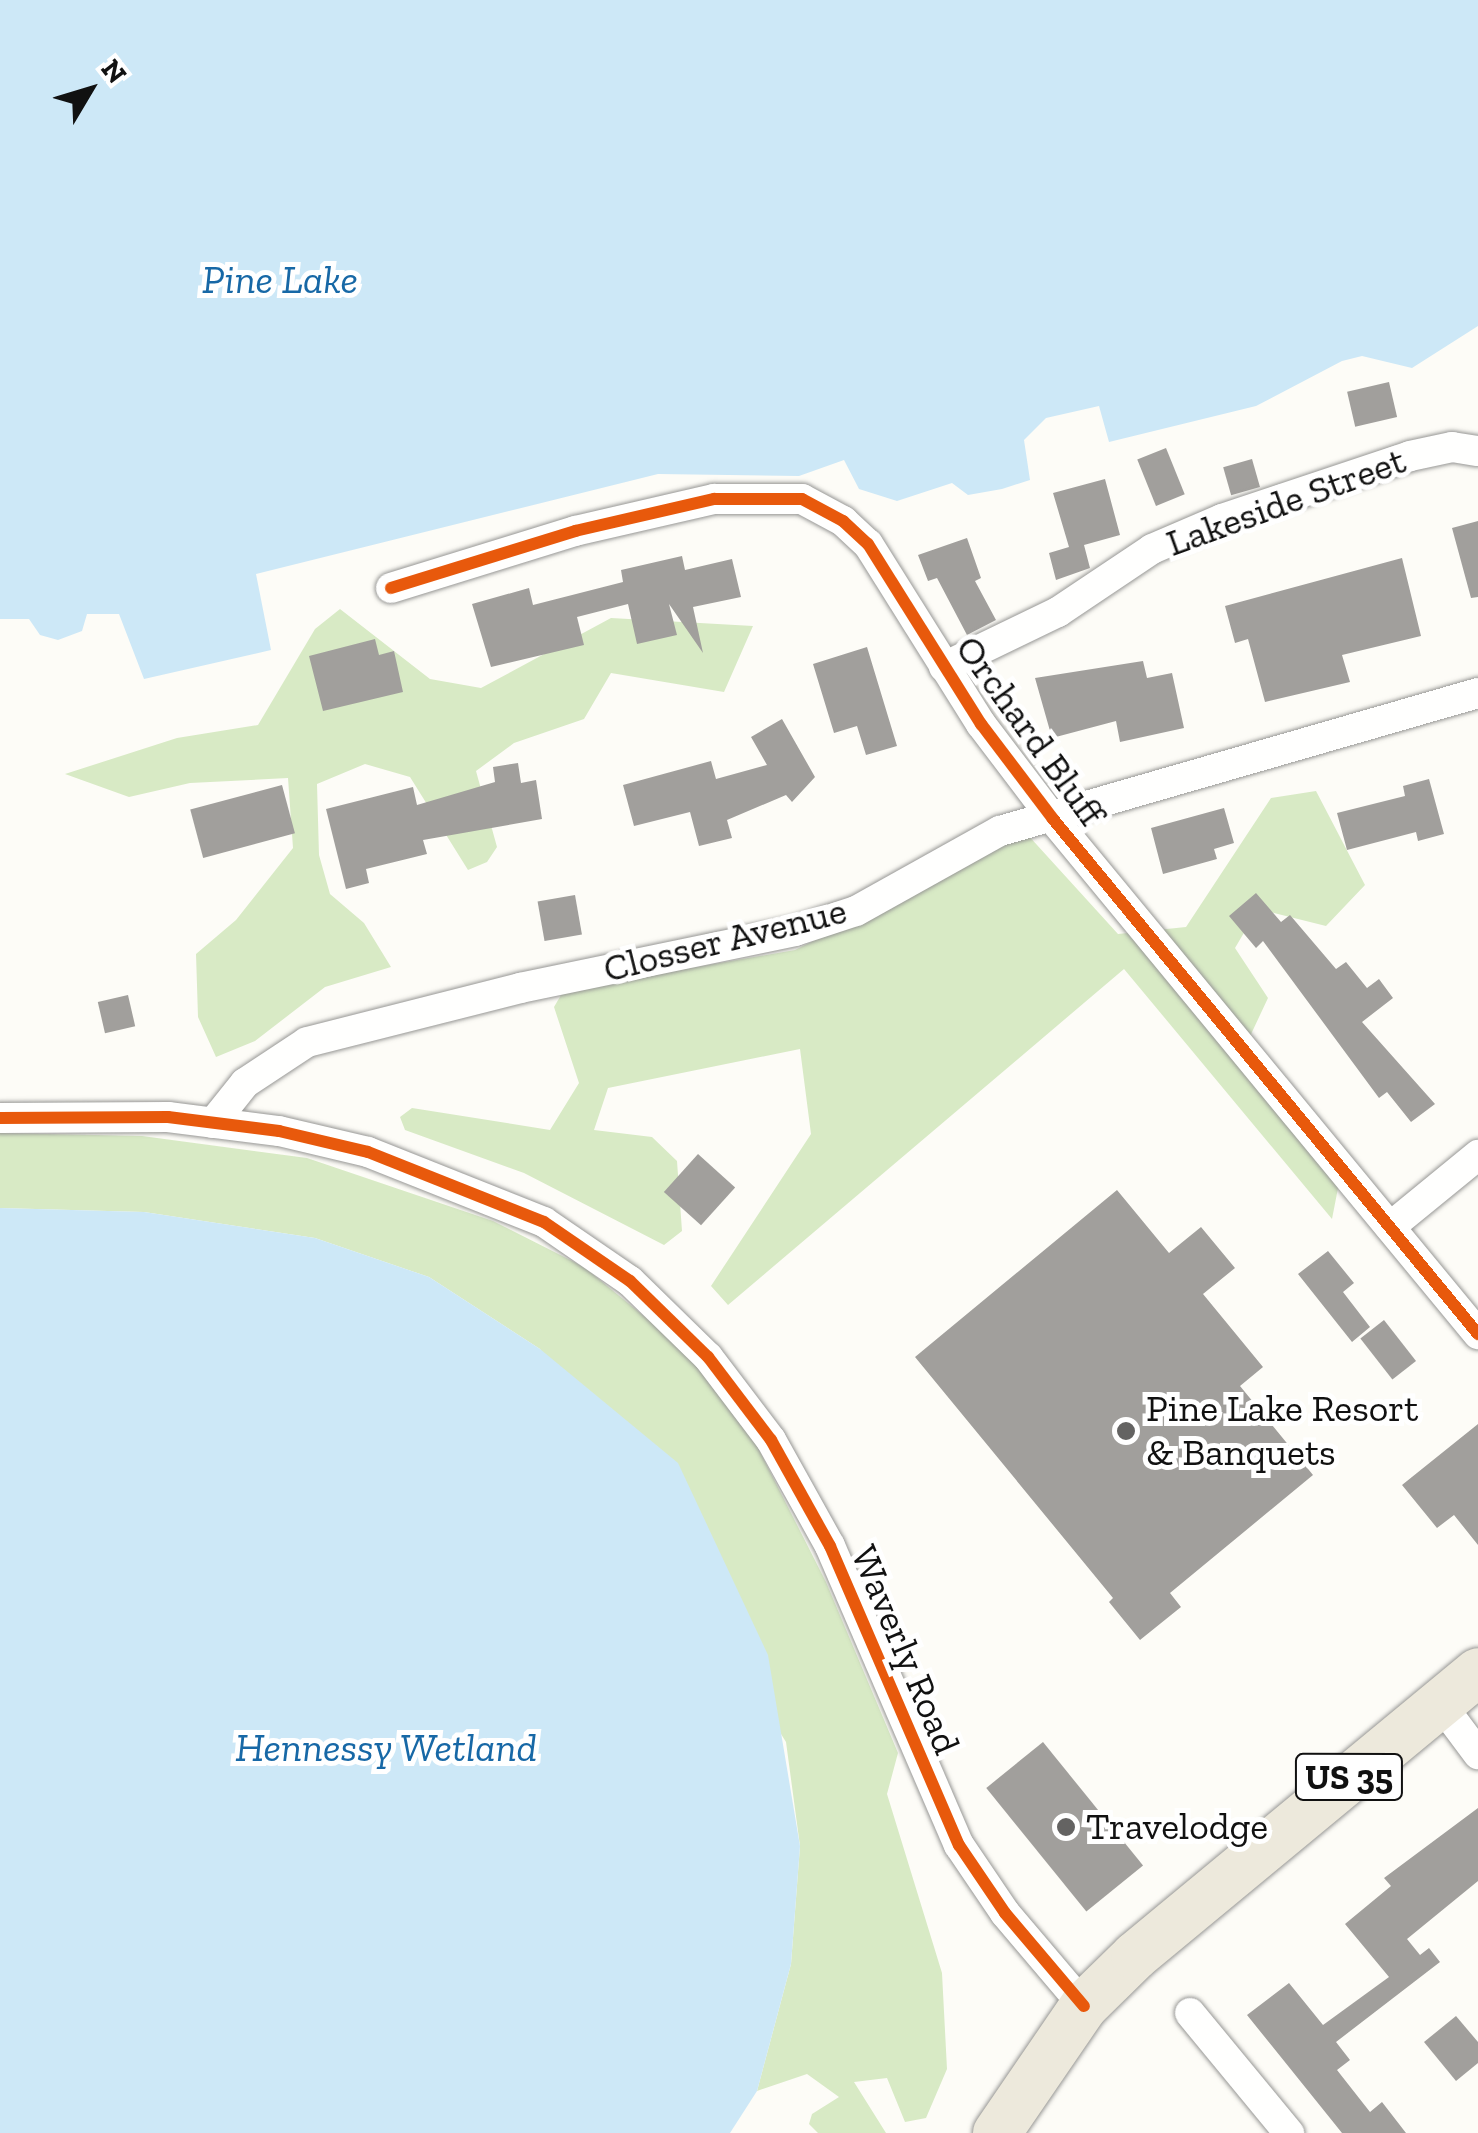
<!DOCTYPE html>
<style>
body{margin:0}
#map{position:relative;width:1478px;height:2133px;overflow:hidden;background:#fdfcf7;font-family:"Zilla Slab",serif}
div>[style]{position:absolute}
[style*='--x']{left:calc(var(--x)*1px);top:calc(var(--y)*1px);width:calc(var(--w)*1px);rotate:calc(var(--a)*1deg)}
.forest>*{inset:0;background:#d8eac5}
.water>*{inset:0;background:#cde8f7}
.building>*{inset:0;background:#a19f9c;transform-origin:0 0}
.roads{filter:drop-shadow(0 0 2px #979795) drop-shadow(0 0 2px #979795)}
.street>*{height:30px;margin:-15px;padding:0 15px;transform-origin:15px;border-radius:15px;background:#fffffe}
.primary>*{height:48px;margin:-24px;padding:0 24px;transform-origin:24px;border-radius:24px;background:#ede9dc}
.cycleway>*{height:12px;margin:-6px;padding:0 6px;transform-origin:6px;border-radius:6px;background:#e8590c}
.dots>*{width:28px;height:28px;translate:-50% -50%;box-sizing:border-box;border:5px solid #fff;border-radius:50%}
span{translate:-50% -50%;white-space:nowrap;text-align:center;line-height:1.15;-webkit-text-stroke:10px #fff;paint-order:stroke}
.shield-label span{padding:2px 8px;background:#fff;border:2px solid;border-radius:8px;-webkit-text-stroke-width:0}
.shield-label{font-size:35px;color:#111;font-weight:700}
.street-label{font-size:38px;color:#111}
.poi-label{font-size:38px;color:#111}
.left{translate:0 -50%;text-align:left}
.water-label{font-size:40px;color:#1768a6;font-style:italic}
.north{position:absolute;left:40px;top:40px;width:100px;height:100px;-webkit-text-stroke:8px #fff;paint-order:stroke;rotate:52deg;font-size:28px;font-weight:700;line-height:40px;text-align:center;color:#111}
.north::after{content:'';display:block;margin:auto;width:35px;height:45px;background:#111;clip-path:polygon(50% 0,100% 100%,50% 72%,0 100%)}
</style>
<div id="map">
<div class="forest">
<div style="clip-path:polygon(340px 609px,430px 679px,481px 688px,611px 618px,753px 626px,724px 692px,611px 673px,584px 719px,514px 743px,476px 771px,497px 847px,487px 862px,468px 870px,410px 777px,365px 764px,317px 784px,319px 855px,330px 894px,364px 923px,391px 967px,325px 987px,255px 1041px,216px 1057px,198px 1017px,196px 954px,236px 920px,293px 848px,288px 778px,190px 783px,129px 797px,65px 774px,177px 738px,258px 725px,315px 629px)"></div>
<div style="clip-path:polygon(1316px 791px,1365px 885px,1326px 926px,1258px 909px,1235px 948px,1268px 998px,1237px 1064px,1339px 1183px,1332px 1219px,1124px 969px,728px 1305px,711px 1286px,811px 1134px,800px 1049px,608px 1088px,594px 1130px,652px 1137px,677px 1161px,682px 1231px,664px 1245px,524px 1173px,405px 1130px,400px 1117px,412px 1108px,550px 1130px,579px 1083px,554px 1007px,564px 990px,795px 950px,1027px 834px,1118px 934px,1186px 927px,1271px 798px)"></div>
<div style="clip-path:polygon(0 1133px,142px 1136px,307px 1158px,493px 1221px,584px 1267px,695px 1358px,755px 1442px,826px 1582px,898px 1753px,887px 1794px,942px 1973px,947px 2069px,926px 2118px,905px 2122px,887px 2078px,854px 2082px,886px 2133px,818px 2133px,809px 2124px,812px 2114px,839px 2097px,807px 2074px,757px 2091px,791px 1964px,800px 1846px,786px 1742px,540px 1349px,429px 1277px,315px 1238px,144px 1212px,0 1208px)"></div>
</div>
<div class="water">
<div style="clip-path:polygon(0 0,1478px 0,1478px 326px,1412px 368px,1362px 356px,1342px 361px,1256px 406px,1109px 442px,1099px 406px,1046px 418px,1024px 440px,1030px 480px,1002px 489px,968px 495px,952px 483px,897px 501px,859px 489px,844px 460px,799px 476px,658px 474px,256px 574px,271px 650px,144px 679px,119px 614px,87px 614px,82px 631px,58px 640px,40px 635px,29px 619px,0 619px)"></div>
<div style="clip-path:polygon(0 1208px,144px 1212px,315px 1238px,429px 1277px,540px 1349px,678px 1463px,768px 1655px,800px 1846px,791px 1964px,757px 2091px,730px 2133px,0 2133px)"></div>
</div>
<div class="building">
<div style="left:1389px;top:382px;width:36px;height:43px;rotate:77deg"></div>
<div style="left:1166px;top:448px;width:50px;height:31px;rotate:68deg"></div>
<div style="left:1252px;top:459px;width:29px;height:30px;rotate:74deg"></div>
<div style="clip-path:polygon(1105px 479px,1120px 535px,1084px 545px,1090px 568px,1056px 580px,1049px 553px,1069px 547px,1053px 493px)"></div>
<div style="clip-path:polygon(1478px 521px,1478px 597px,1471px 598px,1452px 528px)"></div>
<div style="clip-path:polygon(967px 538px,981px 578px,975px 581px,996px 620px,967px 635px,937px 578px,928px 581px,918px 555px)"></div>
<div style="clip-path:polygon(682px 556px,685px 570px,732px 559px,741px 597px,693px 607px,703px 653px,669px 604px,677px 635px,637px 644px,628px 604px,577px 617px,584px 645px,491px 667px,472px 604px,529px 588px,533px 605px,623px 582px,621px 570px)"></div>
<div style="clip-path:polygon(1402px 558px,1421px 636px,1342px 655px,1350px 682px,1265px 702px,1248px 639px,1235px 643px,1225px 606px)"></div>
<div style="clip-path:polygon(375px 639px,379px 655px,394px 651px,403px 692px,323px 711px,309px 656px)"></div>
<div style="clip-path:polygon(867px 647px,897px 746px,866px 755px,857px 726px,834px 733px,813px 664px)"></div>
<div style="clip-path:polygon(1143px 661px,1147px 678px,1172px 673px,1184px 728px,1120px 742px,1116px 721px,1052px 738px,1035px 678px)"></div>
<div style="clip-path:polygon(782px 719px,815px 777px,792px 802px,786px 795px,727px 820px,732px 838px,699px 846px,690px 812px,634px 826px,623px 785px,711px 761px,716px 779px,767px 765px,751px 737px)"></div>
<div style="clip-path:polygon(518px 763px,521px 783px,536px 780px,542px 819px,423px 840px,427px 854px,366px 869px,369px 883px,346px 889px,326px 809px,413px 787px,417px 805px,495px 782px,493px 767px)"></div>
<div style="clip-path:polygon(1429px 779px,1444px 834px,1418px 841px,1416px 832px,1347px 850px,1337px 813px,1405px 796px,1403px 786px)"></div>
<div style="left:282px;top:785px;width:50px;height:95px;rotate:75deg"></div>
<div style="clip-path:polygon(1224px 808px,1234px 843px,1214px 849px,1217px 859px,1163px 874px,1151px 828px)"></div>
<div style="clip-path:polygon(1256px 893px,1281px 922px,1290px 915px,1336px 969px,1346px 962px,1367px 988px,1379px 979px,1393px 998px,1362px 1022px,1435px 1104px,1411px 1122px,1387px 1092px,1379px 1098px,1263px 941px,1256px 948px,1229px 916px)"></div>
<div style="left:575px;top:895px;width:40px;height:38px;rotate:80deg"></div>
<div style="left:128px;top:995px;width:32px;height:31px;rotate:77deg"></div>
<div style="left:698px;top:1154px;width:50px;height:51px;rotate:42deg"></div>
<div style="clip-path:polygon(1117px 1190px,1169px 1253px,1201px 1227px,1235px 1268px,1203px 1294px,1263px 1367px,1240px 1386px,1313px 1475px,1170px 1593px,1181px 1607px,1140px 1640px,1109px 1602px,1113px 1598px,915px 1357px)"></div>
<div style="clip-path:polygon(1328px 1251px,1354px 1283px,1343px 1292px,1370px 1327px,1352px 1342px,1298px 1274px)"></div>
<div style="left:1384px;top:1320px;width:52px;height:30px;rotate:52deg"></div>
<div style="clip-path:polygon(1478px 1424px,1478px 1545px,1454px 1515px,1437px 1528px,1402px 1485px)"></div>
<div style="left:1043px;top:1742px;width:159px;height:73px;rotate:51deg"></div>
<div style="clip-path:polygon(1478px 1808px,1478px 1881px,1407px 1939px,1420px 1955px,1429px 1948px,1440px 1962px,1336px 2042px,1350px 2060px,1337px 2070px,1370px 2112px,1382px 2102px,1406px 2133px,1342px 2133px,1247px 2015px,1289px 1983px,1323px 2025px,1389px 1977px,1345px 1924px,1391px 1886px,1384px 1878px)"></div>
<div style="clip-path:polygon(1456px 2016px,1478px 2042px,1478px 2063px,1456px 2081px,1424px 2042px)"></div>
</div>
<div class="roads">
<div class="street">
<div style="--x:391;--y:588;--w:193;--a:-17.2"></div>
<div style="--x:575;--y:531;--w:143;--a:-13"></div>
<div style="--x:714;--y:499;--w:88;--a:0"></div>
<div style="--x:802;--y:499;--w:47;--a:28.2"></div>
<div style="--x:843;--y:521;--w:34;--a:43"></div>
<div style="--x:868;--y:544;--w:213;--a:57.9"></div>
<div style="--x:981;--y:724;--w:119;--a:52.8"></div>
<div style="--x:1053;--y:819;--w:668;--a:50.47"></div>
<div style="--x:944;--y:667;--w:127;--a:-25.8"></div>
<div style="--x:1058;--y:612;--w:113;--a:-33.8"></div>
<div style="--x:1152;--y:549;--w:76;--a:-23.2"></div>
<div style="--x:1222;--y:519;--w:198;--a:-18.5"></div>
<div style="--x:1410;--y:456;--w:43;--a:-12.1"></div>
<div style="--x:1452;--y:447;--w:26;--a:9"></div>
<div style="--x:0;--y:1118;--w:168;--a:-0.3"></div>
<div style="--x:168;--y:1117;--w:112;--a:7.2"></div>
<div style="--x:279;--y:1131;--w:91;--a:13.3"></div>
<div style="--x:368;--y:1152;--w:189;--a:21.7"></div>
<div style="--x:544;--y:1222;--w:104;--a:34.5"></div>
<div style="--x:630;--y:1281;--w:109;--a:44.3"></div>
<div style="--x:708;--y:1357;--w:104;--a:52.8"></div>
<div style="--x:771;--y:1440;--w:121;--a:60.9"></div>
<div style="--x:830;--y:1546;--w:326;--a:66.7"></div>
<div style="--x:959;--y:1845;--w:82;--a:55.9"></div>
<div style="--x:1005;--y:1913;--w:122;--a:49.7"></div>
<div style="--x:213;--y:1123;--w:51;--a:-51.3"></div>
<div style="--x:245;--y:1083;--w:74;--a:-33.5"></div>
<div style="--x:307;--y:1042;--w:220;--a:-14.2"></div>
<div style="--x:520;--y:988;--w:281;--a:-11.7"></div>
<div style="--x:795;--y:931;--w:64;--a:-18.2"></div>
<div style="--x:856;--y:911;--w:165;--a:-29.1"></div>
<div style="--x:1000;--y:831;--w:498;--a:-16.1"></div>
<div style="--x:1390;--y:1227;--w:114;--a:-39.3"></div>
<div style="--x:1440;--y:1703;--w:64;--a:53.3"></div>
<div style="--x:1190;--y:2013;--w:156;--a:50.5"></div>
</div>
<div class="primary">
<div style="--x:997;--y:2133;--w:154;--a:-55.6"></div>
<div style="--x:1084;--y:2006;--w:71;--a:-44.4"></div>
<div style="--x:1135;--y:1956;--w:445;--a:-39.6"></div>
</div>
</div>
<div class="cycleway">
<div style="--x:391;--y:588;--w:193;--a:-17.2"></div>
<div style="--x:575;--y:531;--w:143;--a:-13"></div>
<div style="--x:714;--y:499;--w:88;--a:0"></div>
<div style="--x:802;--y:499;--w:47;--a:28.2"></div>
<div style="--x:843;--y:521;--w:34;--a:43"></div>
<div style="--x:868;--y:544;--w:213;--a:57.9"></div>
<div style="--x:981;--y:724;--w:119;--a:52.8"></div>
<div style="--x:1053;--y:819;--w:668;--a:50.47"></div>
<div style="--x:0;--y:1118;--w:168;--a:-0.3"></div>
<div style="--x:168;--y:1117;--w:112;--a:7.2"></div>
<div style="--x:279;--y:1131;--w:91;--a:13.3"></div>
<div style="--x:368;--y:1152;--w:189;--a:21.7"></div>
<div style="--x:544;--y:1222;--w:104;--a:34.5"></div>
<div style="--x:630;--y:1281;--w:109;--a:44.3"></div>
<div style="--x:708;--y:1357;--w:104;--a:52.8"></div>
<div style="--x:771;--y:1440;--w:121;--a:60.9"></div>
<div style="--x:830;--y:1546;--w:326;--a:66.7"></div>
<div style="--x:959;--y:1845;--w:82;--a:55.9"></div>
<div style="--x:1005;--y:1913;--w:122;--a:49.7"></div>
</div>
<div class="dots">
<div style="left:1126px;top:1431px;background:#646362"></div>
<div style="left:1066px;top:1827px;background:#646362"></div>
</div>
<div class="shield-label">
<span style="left:1349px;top:1777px">US 35</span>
</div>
<div class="street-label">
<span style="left:1286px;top:502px;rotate:-20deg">Lakeside Street</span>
<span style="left:1030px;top:731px;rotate:54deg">Orchard Bluff</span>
<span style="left:725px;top:940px;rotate:-14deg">Closser Avenue</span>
<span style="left:905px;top:1650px;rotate:67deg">Waverly Road</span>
</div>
<div class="poi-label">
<span class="left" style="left:1146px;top:1431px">Pine Lake Resort<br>&amp; Banquets</span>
<span class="left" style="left:1086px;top:1827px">Travelodge</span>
</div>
<div class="water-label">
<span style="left:280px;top:279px">Pine Lake</span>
<span style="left:386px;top:1747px">Hennessy Wetland</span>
</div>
<div class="north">N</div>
</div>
